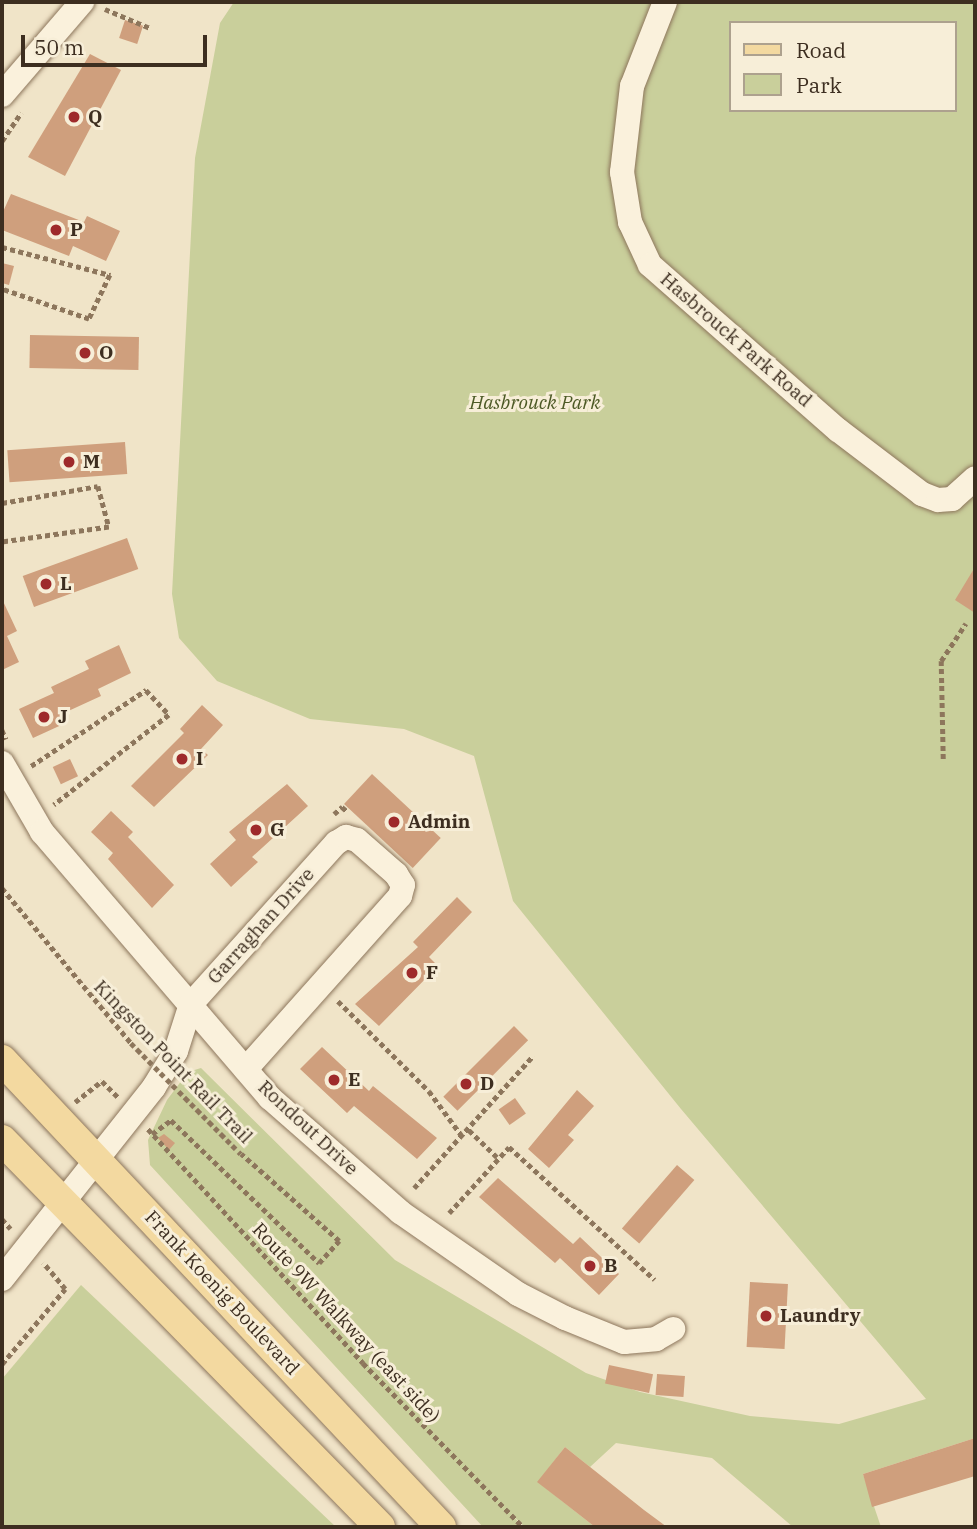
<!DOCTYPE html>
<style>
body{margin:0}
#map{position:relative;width:977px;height:1529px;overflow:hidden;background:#f0e4c8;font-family:"IBM Plex Serif",serif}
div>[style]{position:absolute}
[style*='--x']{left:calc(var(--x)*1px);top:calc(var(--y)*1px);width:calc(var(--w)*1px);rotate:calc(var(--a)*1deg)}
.green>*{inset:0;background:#c9cf9b}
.building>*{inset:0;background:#cf9f7d;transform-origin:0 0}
.path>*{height:4.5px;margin-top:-2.25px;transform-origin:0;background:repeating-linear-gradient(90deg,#8d765c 0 5px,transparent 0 8.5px)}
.roads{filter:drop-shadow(0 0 2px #8d765c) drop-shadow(0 0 2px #8d765c)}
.minor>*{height:24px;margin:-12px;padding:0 12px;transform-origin:12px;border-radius:12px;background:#faf1dc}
.major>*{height:30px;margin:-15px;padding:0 15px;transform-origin:15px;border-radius:15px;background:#f3d9a0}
.path-bridge>*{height:4.5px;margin-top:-2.25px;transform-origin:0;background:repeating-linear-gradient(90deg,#8d765c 0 5px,transparent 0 8.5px)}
.dots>*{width:19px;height:19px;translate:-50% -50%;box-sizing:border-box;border:4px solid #f7eed8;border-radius:50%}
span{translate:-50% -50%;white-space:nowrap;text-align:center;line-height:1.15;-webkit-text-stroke:6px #f7eed8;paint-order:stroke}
.poi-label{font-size:19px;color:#3d2e20;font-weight:700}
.left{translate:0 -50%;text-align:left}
.street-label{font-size:19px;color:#3d2e20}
.park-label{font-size:19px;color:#4d5a26;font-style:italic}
.frame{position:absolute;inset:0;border:4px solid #3d2e20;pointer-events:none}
.legend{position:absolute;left:729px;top:21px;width:228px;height:91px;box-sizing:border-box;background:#f7eed8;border:2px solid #ada18e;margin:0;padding:9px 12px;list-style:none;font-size:21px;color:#3d2e20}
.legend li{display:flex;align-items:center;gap:14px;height:35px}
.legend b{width:35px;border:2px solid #ada18e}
.scale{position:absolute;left:21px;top:35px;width:186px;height:32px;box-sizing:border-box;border:4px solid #3d2e20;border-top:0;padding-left:9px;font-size:21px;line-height:24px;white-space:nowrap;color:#3d2e20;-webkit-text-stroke:5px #f7eed8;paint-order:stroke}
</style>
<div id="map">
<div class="green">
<div style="clip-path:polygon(evenodd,234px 2px,975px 2px,975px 1438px,863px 1474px,881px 1527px,793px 1527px,712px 1458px,616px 1443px,590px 1467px,565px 1447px,538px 1482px,595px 1527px,525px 1527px,512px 1515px,523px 1527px,483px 1527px,150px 1165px,148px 1140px,167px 1100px,188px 1072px,201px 1068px,395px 1260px,586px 1373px,640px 1392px,750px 1416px,839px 1424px,926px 1399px,681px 1109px,513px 901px,474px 756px,404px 729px,310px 719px,217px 681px,179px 638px,172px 594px,195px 158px,220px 23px,234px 2px,730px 23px,954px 23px,954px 110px,730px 110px,730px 23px)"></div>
<div style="clip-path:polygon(81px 1285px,336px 1527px,2px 1527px,2px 1379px)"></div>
</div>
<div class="building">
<div style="left:125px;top:20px;width:19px;height:19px;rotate:18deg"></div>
<div style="clip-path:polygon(90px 54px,121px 70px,65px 176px,28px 157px)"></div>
<div style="clip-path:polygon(11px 194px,84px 222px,87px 216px,120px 231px,106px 261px,73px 246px,69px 256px,2px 230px,2px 214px)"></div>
<div style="clip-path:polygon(2px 263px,14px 266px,9px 285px,2px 283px)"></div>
<div style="left:30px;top:335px;width:109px;height:33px;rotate:1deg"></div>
<div style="left:125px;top:442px;width:32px;height:118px;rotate:86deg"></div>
<div style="left:127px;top:538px;width:33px;height:111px;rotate:70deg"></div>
<div style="clip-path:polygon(975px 567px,975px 613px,955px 600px)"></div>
<div style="clip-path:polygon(2px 599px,17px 631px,7px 636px,19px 662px,2px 670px)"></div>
<div style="clip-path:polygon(119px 645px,131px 673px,98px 689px,101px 696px,64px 713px,68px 722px,33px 738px,19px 709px,54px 693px,51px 687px,89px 669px,85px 661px)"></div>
<div style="clip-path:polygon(202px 705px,223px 725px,201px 749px,208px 755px,154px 807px,131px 786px,184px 733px,180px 729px)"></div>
<div style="left:70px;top:759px;width:19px;height:19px;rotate:65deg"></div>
<div style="left:372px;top:774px;width:94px;height:41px;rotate:43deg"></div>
<div style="clip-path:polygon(287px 784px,308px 806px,252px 857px,258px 862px,231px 887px,210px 864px,236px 840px,229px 832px)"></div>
<div style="clip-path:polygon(111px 811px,133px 832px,128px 837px,174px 885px,152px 908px,108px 859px,113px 853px,91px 832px)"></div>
<div style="clip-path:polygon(457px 897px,472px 912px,429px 957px,438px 966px,379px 1026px,355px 1004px,418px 947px,413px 942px)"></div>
<div style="left:514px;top:1026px;width:20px;height:100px;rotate:45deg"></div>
<div style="clip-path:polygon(322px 1047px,369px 1091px,373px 1086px,437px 1138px,417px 1159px,354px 1106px,347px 1113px,300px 1069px)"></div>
<div style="clip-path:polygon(577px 1090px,594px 1106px,568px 1135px,574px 1140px,549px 1168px,528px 1149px)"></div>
<div style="left:515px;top:1098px;width:19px;height:20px;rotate:55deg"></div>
<div style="clip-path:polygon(164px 1134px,175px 1143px,169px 1150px,158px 1138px)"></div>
<div style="left:677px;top:1165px;width:23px;height:84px;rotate:41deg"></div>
<div style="clip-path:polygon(498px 1178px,573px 1244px,580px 1237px,619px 1274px,599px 1295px,560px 1258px,555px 1263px,479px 1197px)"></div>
<div style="left:750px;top:1282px;width:38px;height:65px;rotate:3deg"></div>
<div style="left:609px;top:1365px;width:45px;height:19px;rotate:12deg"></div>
<div style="left:657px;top:1374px;width:28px;height:21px;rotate:4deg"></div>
<div style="clip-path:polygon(975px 1438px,975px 1476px,872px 1507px,863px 1474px)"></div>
<div style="clip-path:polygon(565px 1447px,644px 1510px,667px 1527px,595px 1527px,563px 1502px,537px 1482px)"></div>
</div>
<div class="path">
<div style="--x:105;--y:9;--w:49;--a:22.9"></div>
<div style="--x:2;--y:141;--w:34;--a:-56"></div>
<div style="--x:2;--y:247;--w:112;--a:14.5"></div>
<div style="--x:110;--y:275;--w:49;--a:115.5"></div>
<div style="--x:89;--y:319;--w:92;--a:-161"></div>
<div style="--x:2;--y:503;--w:97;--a:-10"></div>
<div style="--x:98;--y:486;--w:42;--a:75"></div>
<div style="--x:109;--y:527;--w:108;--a:172"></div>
<div style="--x:2;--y:730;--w:10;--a:66"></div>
<div style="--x:943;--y:759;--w:98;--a:-91.2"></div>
<div style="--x:941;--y:661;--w:45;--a:-56.7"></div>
<div style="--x:31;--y:766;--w:138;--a:-33.5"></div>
<div style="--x:146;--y:690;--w:34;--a:47"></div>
<div style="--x:169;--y:715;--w:146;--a:142"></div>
<div style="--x:334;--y:814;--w:11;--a:-41"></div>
<div style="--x:342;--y:807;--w:8;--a:40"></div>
<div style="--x:2;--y:888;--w:202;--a:50.2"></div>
<div style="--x:338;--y:1001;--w:128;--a:44.7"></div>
<div style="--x:429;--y:1091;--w:56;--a:53.7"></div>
<div style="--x:75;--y:1102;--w:34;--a:-38"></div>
<div style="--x:102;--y:1081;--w:23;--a:45"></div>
<div style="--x:148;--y:1129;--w:318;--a:47.4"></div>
<div style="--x:363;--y:1363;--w:229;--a:45.7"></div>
<div style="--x:469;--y:1130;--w:39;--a:44"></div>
<div style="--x:152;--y:1134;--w:24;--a:-36"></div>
<div style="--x:171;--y:1120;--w:206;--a:44"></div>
<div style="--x:319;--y:1263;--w:30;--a:-48"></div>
<div style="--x:339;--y:1241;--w:131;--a:-138.4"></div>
<div style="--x:414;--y:1188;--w:178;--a:-48"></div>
<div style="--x:449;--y:1213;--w:89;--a:-47.7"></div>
<div style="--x:509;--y:1147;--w:197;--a:42.3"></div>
<div style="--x:2;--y:1219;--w:13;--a:48"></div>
<div style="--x:2;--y:1364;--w:98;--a:-50"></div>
<div style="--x:65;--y:1289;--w:34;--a:-130"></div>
</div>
<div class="roads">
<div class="minor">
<div style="--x:665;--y:2;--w:90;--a:111.4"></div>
<div style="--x:632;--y:86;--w:87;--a:96.6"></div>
<div style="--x:622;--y:172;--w:51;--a:80.9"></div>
<div style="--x:630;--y:222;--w:47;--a:65.1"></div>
<div style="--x:650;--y:265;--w:250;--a:41.3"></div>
<div style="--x:838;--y:430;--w:106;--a:37.3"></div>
<div style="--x:922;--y:494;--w:17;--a:21"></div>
<div style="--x:938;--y:500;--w:14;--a:-4"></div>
<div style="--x:952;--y:499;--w:31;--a:-42"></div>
<div style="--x:2;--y:95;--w:123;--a:-49.3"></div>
<div style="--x:2;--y:763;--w:80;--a:59.9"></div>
<div style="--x:42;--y:832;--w:350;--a:49.4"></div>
<div style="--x:270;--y:1098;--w:173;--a:41.2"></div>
<div style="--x:400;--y:1212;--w:144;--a:34.8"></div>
<div style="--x:518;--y:1294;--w:53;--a:27.1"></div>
<div style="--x:565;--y:1318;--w:64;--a:22.1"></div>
<div style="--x:624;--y:1342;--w:32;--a:-5"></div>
<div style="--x:656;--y:1339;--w:20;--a:-30"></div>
<div style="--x:2;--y:1279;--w:245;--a:-51.6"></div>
<div style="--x:154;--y:1087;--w:42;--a:-58.6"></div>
<div style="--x:176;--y:1051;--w:49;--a:-72.3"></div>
<div style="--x:191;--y:1004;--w:217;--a:-48"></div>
<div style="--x:336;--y:843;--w:12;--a:-31"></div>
<div style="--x:346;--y:837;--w:11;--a:15"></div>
<div style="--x:357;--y:840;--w:52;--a:41.1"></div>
<div style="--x:396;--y:874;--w:13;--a:58"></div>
<div style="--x:403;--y:885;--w:11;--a:105"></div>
<div style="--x:400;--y:896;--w:232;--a:131.7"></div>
</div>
<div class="major">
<div style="--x:2;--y:1060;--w:641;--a:46.77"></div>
<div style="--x:2;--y:1140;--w:541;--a:45.67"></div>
</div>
</div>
<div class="path-bridge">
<div style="--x:131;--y:1043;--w:156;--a:45.3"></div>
</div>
<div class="dots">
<div style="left:74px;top:117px;background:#9e2a2b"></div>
<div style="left:56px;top:230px;background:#9e2a2b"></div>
<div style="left:85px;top:353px;background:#9e2a2b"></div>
<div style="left:69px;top:462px;background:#9e2a2b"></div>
<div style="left:46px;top:584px;background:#9e2a2b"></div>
<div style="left:44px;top:717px;background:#9e2a2b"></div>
<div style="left:182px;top:759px;background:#9e2a2b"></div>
<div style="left:394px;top:822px;background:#9e2a2b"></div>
<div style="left:256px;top:830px;background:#9e2a2b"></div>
<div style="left:412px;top:973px;background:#9e2a2b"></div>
<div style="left:334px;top:1080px;background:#9e2a2b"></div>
<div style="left:466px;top:1084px;background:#9e2a2b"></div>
<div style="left:590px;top:1266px;background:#9e2a2b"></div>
<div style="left:766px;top:1316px;background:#9e2a2b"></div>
</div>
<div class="poi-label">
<span class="left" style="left:88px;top:117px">Q</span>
<span class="left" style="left:70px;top:230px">P</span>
<span class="left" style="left:99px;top:353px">O</span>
<span class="left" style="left:83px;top:462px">M</span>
<span class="left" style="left:60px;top:584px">L</span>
<span class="left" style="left:58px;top:717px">J</span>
<span class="left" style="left:196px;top:759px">I</span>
<span class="left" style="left:408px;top:822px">Admin</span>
<span class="left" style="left:270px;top:830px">G</span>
<span class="left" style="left:426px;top:973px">F</span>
<span class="left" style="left:348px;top:1080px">E</span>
<span class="left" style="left:480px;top:1084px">D</span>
<span class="left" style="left:604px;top:1266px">B</span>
<span class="left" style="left:780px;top:1316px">Laundry</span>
</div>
<div class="street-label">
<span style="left:736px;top:340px;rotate:41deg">Hasbrouck Park Road</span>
<span style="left:261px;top:926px;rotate:-48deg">Garraghan Drive</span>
<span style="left:173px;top:1062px;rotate:46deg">Kingston Point Rail Trail</span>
<span style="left:308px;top:1128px;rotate:43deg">Rondout Drive</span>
<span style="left:222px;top:1293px;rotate:47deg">Frank Koenig Boulevard</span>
<span style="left:346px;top:1323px;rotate:47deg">Route 9W Walkway (east side)</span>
</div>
<div class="park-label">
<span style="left:535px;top:403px">Hasbrouck Park</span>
</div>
<div class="frame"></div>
<ul class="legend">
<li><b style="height:9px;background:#f3d9a0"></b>Road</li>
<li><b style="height:19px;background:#c9cf9b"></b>Park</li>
</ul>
<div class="scale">50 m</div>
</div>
